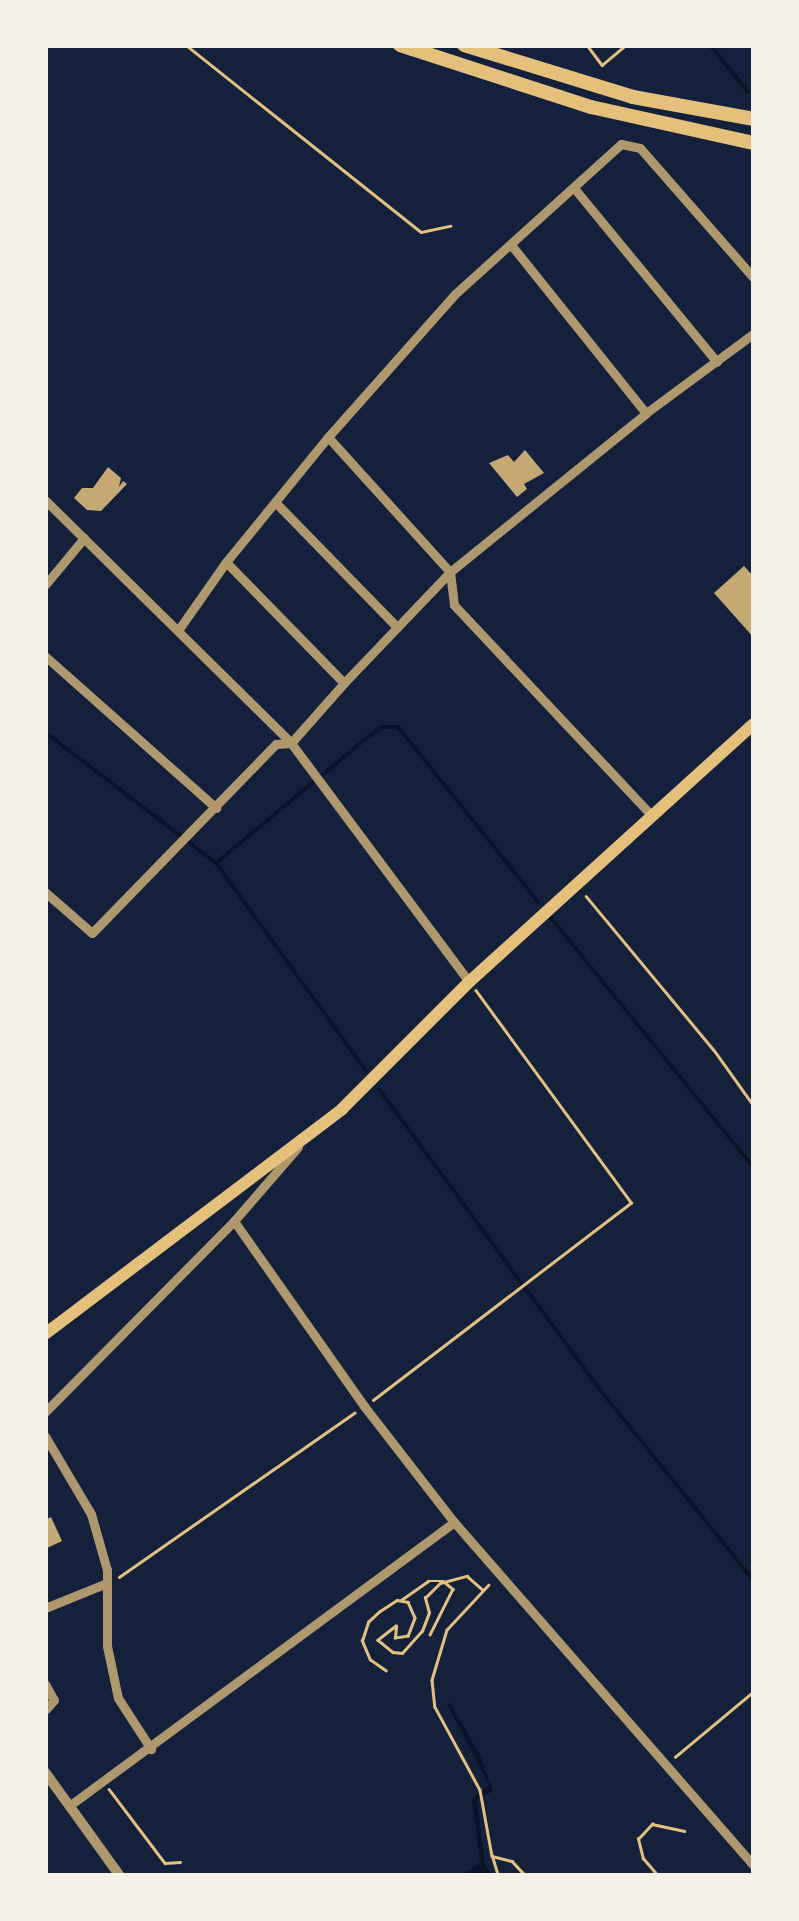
<!DOCTYPE html>
<style>
body{margin:0}
#map{position:relative;width:799px;height:1921px;overflow:hidden;background:#14213d;font-family:"Sofia Sans Condensed",sans-serif}
div>[style]{position:absolute}
[style*='--x']{left:calc(var(--x)*1px);top:calc(var(--y)*1px);width:calc(var(--w)*1px);rotate:calc(var(--a)*1deg)}
.water>*{inset:0;background:#0b132b}
.stream>*{height:4px;margin:-2px;padding:0 2px;transform-origin:2px;border-radius:2px;background:#0b132b}
.building>*{inset:0;background:#c6a872}
.path>*{height:2.5px;margin:-1.25px;padding:0 1.25px;transform-origin:1.25px;border-radius:1.25px;background:#e5c07b}
.minor>*{height:9px;margin:-4.5px;padding:0 4.5px;transform-origin:4.5px;border-radius:4.5px;background:#b1986c}
.tertiary>*{height:10px;margin:-5px;padding:0 5px;transform-origin:5px;border-radius:5px;background:#b1986c}
.secondary>*{height:12px;margin:-6px;padding:0 6px;transform-origin:6px;border-radius:6px;background:#e5c07b}
.trunk>*{height:14px;margin:-7px;padding:0 7px;transform-origin:7px;border-radius:7px;background:#e5c07b}
span{translate:-50% -50%;white-space:nowrap;text-align:center;line-height:1.15;-webkit-text-stroke:10px #f6f1e7;paint-order:stroke}
.frame{position:absolute;inset:0;border:48px solid #f6f1e7;pointer-events:none}
</style>
<div id="map">
<div class="water">
<div style="clip-path:polygon(450px 1703px,480px 1755px,493px 1791px,477px 1800px,485px 1864px,493px 1876px,461px 1876px,480px 1862px,472px 1799px,489px 1785px,447px 1704px)"></div>
</div>
<div class="stream">
<div style="--x:710;--y:45;--w:60;--a:51"></div>
<div style="--x:45;--y:732;--w:215;--a:37.5"></div>
<div style="--x:216;--y:863;--w:256;--a:54.2"></div>
<div style="--x:216;--y:863;--w:185;--a:-39.7"></div>
<div style="--x:358;--y:745;--w:30;--a:-37"></div>
<div style="--x:382;--y:727;--w:16;--a:0"></div>
<div style="--x:398;--y:727;--w:224;--a:51.3"></div>
<div style="--x:551;--y:918;--w:322;--a:50.9"></div>
<div style="--x:379;--y:1089;--w:373;--a:53.7"></div>
<div style="--x:600;--y:1390;--w:245;--a:51.1"></div>
</div>
<div class="building">
<div style="clip-path:polygon(525px 450px,544px 473px,524px 484px,527px 489px,517px 497px,489px 463px,508px 455px,514px 462px)"></div>
<div style="clip-path:polygon(108px 467px,121px 478px,119px 487px,123px 481px,127px 484px,101px 511px,87px 510px,74px 498px,82px 488px,93px 488px)"></div>
<div style="clip-path:polygon(744px 566px,754px 577px,754px 638px,714px 593px)"></div>
<div style="clip-path:polygon(51px 1517px,62px 1541px,45px 1549px,45px 1520px)"></div>
</div>
<div class="path">
<div style="--x:186;--y:45;--w:300;--a:38.5"></div>
<div style="--x:421;--y:232;--w:30;--a:-12"></div>
<div style="--x:587;--y:45;--w:25;--a:53"></div>
<div style="--x:602;--y:65;--w:31;--a:-40"></div>
<div style="--x:586;--y:896;--w:200;--a:50.3"></div>
<div style="--x:714;--y:1050;--w:69;--a:54.5"></div>
<div style="--x:373;--y:1400;--w:325;--a:-37.4"></div>
<div style="--x:631;--y:1203;--w:263;--a:-126.2"></div>
<div style="--x:119;--y:1577;--w:287;--a:-34.9"></div>
<div style="--x:489;--y:1585;--w:62;--a:133"></div>
<div style="--x:447;--y:1630;--w:52;--a:106.7"></div>
<div style="--x:432;--y:1680;--w:27;--a:84"></div>
<div style="--x:435;--y:1707;--w:94;--a:61.5"></div>
<div style="--x:480;--y:1790;--w:67;--a:79.7"></div>
<div style="--x:401;--y:1600;--w:33;--a:-35"></div>
<div style="--x:428;--y:1581;--w:15;--a:0"></div>
<div style="--x:443;--y:1581;--w:13;--a:39"></div>
<div style="--x:453;--y:1589;--w:51;--a:116.6"></div>
<div style="--x:386;--y:1671;--w:19;--a:-145"></div>
<div style="--x:370;--y:1660;--w:21;--a:-113"></div>
<div style="--x:362;--y:1641;--w:20;--a:-72"></div>
<div style="--x:368;--y:1622;--w:16;--a:-43"></div>
<div style="--x:380;--y:1611;--w:20;--a:-33"></div>
<div style="--x:397;--y:1600;--w:11;--a:10"></div>
<div style="--x:408;--y:1602;--w:17;--a:66"></div>
<div style="--x:415;--y:1618;--w:19;--a:111"></div>
<div style="--x:408;--y:1636;--w:13;--a:171"></div>
<div style="--x:395;--y:1638;--w:12;--a:-85"></div>
<div style="--x:396;--y:1626;--w:23;--a:142"></div>
<div style="--x:378;--y:1640;--w:19;--a:39"></div>
<div style="--x:393;--y:1652;--w:9;--a:6"></div>
<div style="--x:402;--y:1653;--w:30;--a:-48"></div>
<div style="--x:422;--y:1631;--w:19;--a:-69"></div>
<div style="--x:429;--y:1613;--w:16;--a:-105"></div>
<div style="--x:425;--y:1598;--w:21;--a:-45"></div>
<div style="--x:440;--y:1583;--w:28;--a:-15"></div>
<div style="--x:467;--y:1576;--w:21;--a:41"></div>
<div style="--x:675;--y:1757;--w:103;--a:-39.9"></div>
<div style="--x:109;--y:1789;--w:93;--a:52.9"></div>
<div style="--x:165;--y:1863;--w:15;--a:-4"></div>
<div style="--x:498;--y:1876;--w:21;--a:-107"></div>
<div style="--x:492;--y:1856;--w:21;--a:14"></div>
<div style="--x:512;--y:1861;--w:21;--a:47"></div>
<div style="--x:658;--y:1876;--w:23;--a:-131"></div>
<div style="--x:643;--y:1859;--w:21;--a:-104"></div>
<div style="--x:638;--y:1839;--w:21;--a:-47"></div>
<div style="--x:652;--y:1824;--w:33;--a:12"></div>
</div>
<div class="minor">
<div style="--x:574;--y:188;--w:225;--a:50.6"></div>
<div style="--x:512;--y:246;--w:214;--a:51.3"></div>
<div style="--x:328;--y:437;--w:191;--a:-48.4"></div>
<div style="--x:455;--y:294;--w:224;--a:-42.1"></div>
<div style="--x:621;--y:144;--w:19;--a:12"></div>
<div style="--x:640;--y:148;--w:173;--a:48.8"></div>
<div style="--x:45;--y:500;--w:346;--a:44.6"></div>
<div style="--x:291;--y:743;--w:298;--a:53.3"></div>
<div style="--x:275;--y:502;--w:175;--a:45.7"></div>
<div style="--x:45;--y:585;--w:61;--a:-50.3"></div>
<div style="--x:179;--y:629;--w:82;--a:-55"></div>
<div style="--x:226;--y:562;--w:161;--a:-50.8"></div>
<div style="--x:328;--y:437;--w:182;--a:47.9"></div>
<div style="--x:450;--y:572;--w:33;--a:83"></div>
<div style="--x:454;--y:605;--w:287;--a:46.8"></div>
<div style="--x:45;--y:656;--w:229;--a:41.6"></div>
<div style="--x:344;--y:683;--w:153;--a:-46.3"></div>
<div style="--x:450;--y:572;--w:252;--a:-39"></div>
<div style="--x:646;--y:413;--w:134;--a:-36.5"></div>
<div style="--x:45;--y:892;--w:62;--a:41.1"></div>
<div style="--x:92;--y:933;--w:264;--a:-45.8"></div>
<div style="--x:276;--y:744;--w:15;--a:-4"></div>
<div style="--x:291;--y:743;--w:80;--a:-48.5"></div>
<div style="--x:344;--y:683;--w:169;--a:-134.3"></div>
<div style="--x:298;--y:1147;--w:98;--a:130.9"></div>
<div style="--x:234;--y:1221;--w:226;--a:54.9"></div>
<div style="--x:364;--y:1406;--w:147;--a:52.2"></div>
<div style="--x:454;--y:1522;--w:456;--a:48.9"></div>
<div style="--x:45;--y:1412;--w:269;--a:-45.3"></div>
<div style="--x:45;--y:1436;--w:91;--a:59.5"></div>
<div style="--x:91;--y:1514;--w:58;--a:74.1"></div>
<div style="--x:107;--y:1570;--w:76;--a:90"></div>
<div style="--x:107;--y:1646;--w:53;--a:78.1"></div>
<div style="--x:118;--y:1698;--w:61;--a:57.1"></div>
<div style="--x:45;--y:1608;--w:67;--a:-22"></div>
<div style="--x:45;--y:1684;--w:18;--a:61"></div>
<div style="--x:54;--y:1700;--w:13;--a:132"></div>
<div style="--x:69;--y:1806;--w:478;--a:-36.4"></div>
</div>
<div class="tertiary">
<div style="--x:45;--y:1772;--w:128;--a:54.2"></div>
</div>
<div class="secondary">
<div style="--x:45;--y:1334;--w:373;--a:-37.1"></div>
<div style="--x:342;--y:1109;--w:180;--a:-45"></div>
<div style="--x:469;--y:982;--w:384;--a:-42.2"></div>
</div>
<div class="trunk">
<div style="--x:400;--y:45;--w:201;--a:18"></div>
<div style="--x:591;--y:107;--w:167;--a:12.5"></div>
<div style="--x:464;--y:45;--w:177;--a:17.1"></div>
<div style="--x:633;--y:97;--w:123;--a:10.3"></div>
</div>
<div class="frame"></div>
</div>
